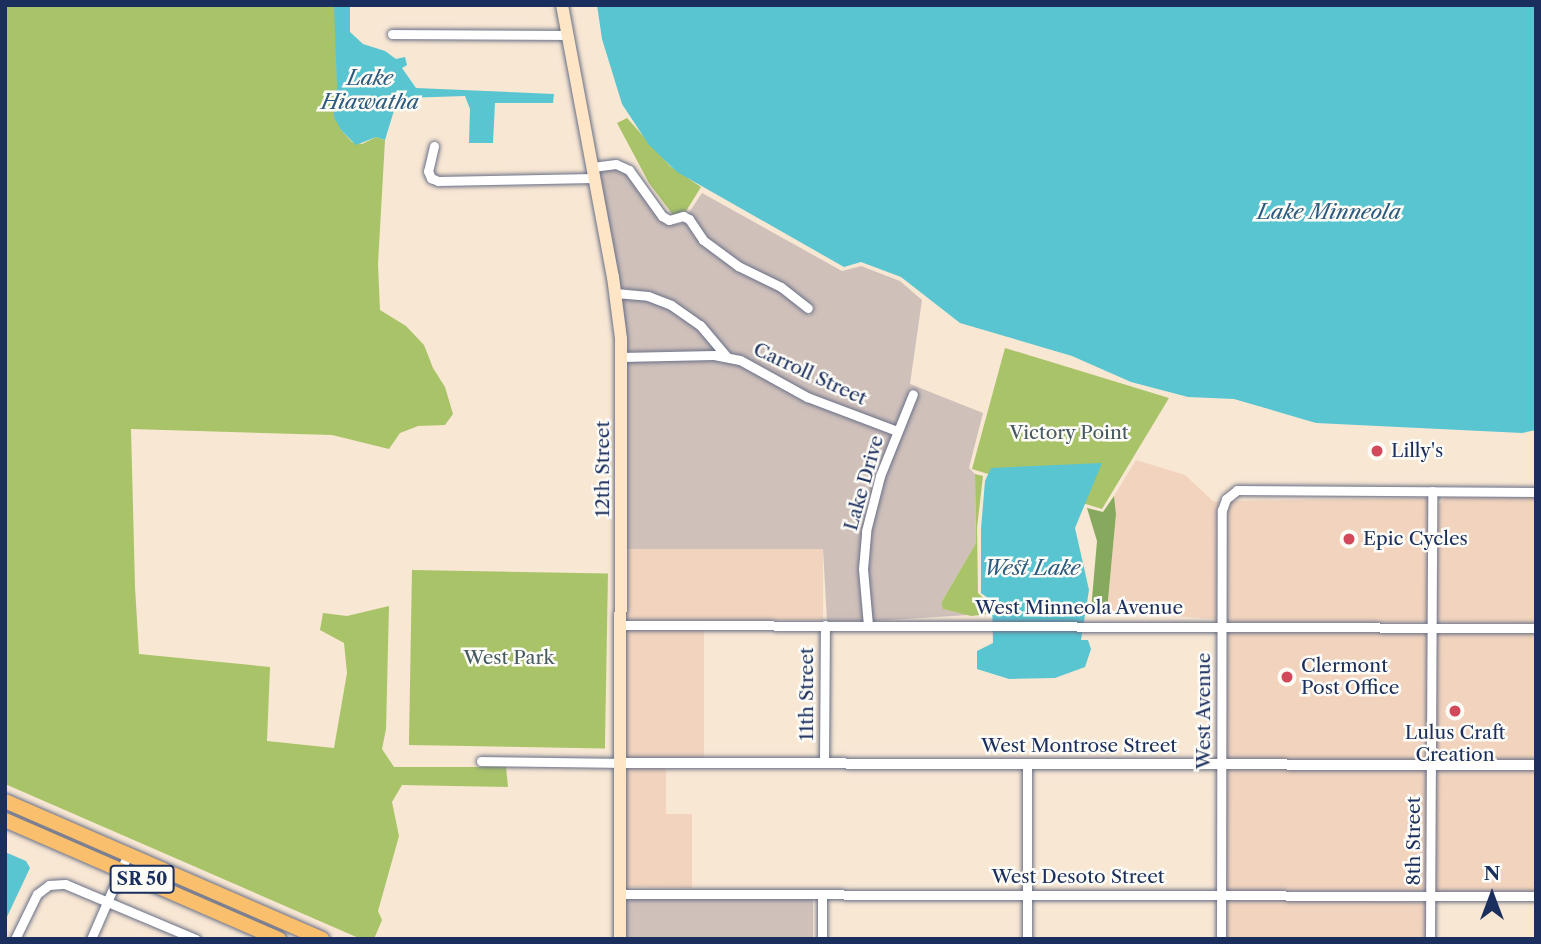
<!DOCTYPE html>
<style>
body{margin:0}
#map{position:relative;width:1541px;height:944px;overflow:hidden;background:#f8e7d3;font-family:"Libre Caslon Text",serif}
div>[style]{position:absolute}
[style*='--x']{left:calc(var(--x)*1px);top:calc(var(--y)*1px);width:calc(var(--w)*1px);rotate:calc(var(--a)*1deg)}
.built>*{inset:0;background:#f2d4be;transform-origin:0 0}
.industrial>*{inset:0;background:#cfc0ba;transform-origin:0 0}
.green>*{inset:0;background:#a9c369;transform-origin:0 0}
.forest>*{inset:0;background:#86a95d}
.water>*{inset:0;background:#58c5d1}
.roads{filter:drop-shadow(0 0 2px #686f87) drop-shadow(0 0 2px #686f87)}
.minor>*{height:9px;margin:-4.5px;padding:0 4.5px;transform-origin:4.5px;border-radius:4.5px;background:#fff}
.tertiary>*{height:10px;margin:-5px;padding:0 5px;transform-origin:5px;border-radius:5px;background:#fff}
.secondary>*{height:12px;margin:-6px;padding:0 6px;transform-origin:6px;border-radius:6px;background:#fde5c5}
.trunk>*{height:14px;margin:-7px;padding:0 7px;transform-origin:7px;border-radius:7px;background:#f9bf6d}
.dots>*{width:19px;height:19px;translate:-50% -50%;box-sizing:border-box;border:4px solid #fdfcf7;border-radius:50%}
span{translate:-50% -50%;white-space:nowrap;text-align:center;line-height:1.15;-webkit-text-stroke:5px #fdfcf7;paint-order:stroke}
.shield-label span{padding:2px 5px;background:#fdfcf7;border:2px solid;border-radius:5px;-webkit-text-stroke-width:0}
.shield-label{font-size:18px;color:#1b2f5e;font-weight:700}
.street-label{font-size:19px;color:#1b2f5e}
.park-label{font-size:19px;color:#465b61}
.poi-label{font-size:19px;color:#1b2f5e}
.left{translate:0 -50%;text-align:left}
.water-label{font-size:21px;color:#2d5c80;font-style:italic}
.frame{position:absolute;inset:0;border:7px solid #1b2f5e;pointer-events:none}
.north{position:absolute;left:1457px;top:860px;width:70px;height:70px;-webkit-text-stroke:5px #fdfcf7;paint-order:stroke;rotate:0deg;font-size:19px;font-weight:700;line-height:28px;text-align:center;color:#1b2f5e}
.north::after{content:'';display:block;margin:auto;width:24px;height:32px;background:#1b2f5e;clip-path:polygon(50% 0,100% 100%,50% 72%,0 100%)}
</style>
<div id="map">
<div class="built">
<div style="clip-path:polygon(1136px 460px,1185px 475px,1213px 501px,1219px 502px,1217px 622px,1215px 619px,1107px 611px,1116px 514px,1114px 496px)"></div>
<div style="clip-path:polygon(1445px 497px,1536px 497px,1536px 623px,1436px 622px,1439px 505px)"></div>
<div style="clip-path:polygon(1428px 498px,1428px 622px,1225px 622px,1226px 510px,1229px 501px)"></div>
<div style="left:626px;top:549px;width:197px;height:71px"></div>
<div style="left:626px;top:630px;width:78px;height:128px"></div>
<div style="left:1225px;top:631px;width:203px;height:129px"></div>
<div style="left:1436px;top:631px;width:100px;height:128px;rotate:1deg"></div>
<div style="clip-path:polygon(627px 767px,666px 768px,666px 814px,692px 814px,692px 888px,624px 887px)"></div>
<div style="left:1427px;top:768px;width:123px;height:202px;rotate:90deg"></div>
<div style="left:1435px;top:768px;width:101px;height:124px;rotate:1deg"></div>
<div style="left:1225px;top:899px;width:202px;height:40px;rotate:1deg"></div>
</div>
<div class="industrial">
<div style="clip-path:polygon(616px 169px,627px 174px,661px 221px,670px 225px,686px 223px,701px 244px,735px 270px,779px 291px,809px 315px,814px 307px,783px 283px,740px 262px,706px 237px,688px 214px,702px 193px,842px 271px,861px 266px,900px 281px,922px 300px,910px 384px,983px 413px,969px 468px,975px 474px,976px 543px,941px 603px,943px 609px,969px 615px,872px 621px,867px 569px,870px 532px,884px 478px,918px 392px,911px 389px,895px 426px,809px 393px,752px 361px,729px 352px,703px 322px,672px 301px,649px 292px,619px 288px,598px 173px)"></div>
<div style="clip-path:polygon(620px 298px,647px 301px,669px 309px,697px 329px,717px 351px,625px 352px)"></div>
<div style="clip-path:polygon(714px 360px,738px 364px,806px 401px,892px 434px,876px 475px,862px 531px,859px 569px,863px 621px,827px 621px,823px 549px,626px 549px,626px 361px)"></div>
<div style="left:624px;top:899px;width:189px;height:40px"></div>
</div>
<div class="green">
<div style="clip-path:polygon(5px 5px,336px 5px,337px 89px,333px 102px,341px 130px,352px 142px,362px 144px,376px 137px,385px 140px,378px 264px,380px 310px,406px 326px,424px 345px,433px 368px,445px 387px,453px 414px,445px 425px,418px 426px,400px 433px,389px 449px,332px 435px,131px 429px,135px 587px,139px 654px,270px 667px,267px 741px,334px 748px,347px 673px,344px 643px,320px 630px,323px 613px,347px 616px,389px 606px,386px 729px,382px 749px,394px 767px,506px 767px,508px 787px,402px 785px,392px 802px,399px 836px,378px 911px,382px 920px,374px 939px,361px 939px,5px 784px)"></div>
<div style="clip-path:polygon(627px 118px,670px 166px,701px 187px,683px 216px,676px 219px,649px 183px,617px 123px)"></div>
<div style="clip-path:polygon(1005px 348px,1169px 398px,1102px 509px,972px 469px)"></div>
<div style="clip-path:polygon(975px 474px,983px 476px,977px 528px,978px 593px,989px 603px,989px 614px,971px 616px,943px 609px,941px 603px,976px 543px)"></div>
<div style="left:412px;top:570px;width:196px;height:175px;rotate:1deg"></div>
</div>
<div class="forest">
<div style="clip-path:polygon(1114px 496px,1116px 514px,1107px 611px,1091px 610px,1097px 541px,1087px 508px,1103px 512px)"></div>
</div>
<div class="water">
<div style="clip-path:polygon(334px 5px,350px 5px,350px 32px,363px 44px,385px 51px,396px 59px,405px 57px,407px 65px,402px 68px,416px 88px,554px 94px,553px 103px,495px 103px,493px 143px,469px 143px,470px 109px,465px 96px,404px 98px,396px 104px,385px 140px,376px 137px,356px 145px,341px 130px,334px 117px,334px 93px,337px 89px)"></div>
<div style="clip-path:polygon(597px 5px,1536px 5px,1536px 430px,1522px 433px,1316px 423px,1234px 399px,1188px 397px,1131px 382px,1072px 356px,960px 323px,901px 277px,861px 262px,844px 267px,677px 172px,649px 145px,622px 104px,602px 39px)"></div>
<div style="clip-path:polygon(1102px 463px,1075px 528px,1089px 590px,1081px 640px,1088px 640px,1091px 649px,1085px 667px,1055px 678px,1009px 679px,977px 669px,977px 651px,993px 643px,992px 601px,981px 593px,981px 529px,985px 481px,991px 468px)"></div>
<div style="clip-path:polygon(5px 852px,26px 861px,30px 868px,5px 921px)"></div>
</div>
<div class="roads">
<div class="minor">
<div style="--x:392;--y:34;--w:175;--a:0.3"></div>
<div style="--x:434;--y:146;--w:26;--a:103"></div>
<div style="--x:428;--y:171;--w:8;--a:67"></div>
<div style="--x:431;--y:178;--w:8;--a:23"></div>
<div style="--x:438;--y:181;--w:156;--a:-1.1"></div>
<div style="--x:592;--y:167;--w:24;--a:-7"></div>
<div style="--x:616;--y:164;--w:14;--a:25"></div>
<div style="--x:629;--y:170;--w:57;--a:54.3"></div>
<div style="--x:662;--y:216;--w:8;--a:30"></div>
<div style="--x:669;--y:220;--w:15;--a:-16"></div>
<div style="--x:683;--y:216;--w:7;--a:27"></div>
<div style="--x:689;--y:219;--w:25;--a:56"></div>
<div style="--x:703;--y:240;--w:44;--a:36.6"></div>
<div style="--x:738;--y:266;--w:48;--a:26"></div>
<div style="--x:781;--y:287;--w:34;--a:38"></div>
<div style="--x:615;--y:293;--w:33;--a:5"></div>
<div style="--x:648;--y:296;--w:25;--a:21"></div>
<div style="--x:671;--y:305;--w:35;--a:35"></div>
<div style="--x:700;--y:325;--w:42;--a:49.8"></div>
<div style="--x:622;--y:357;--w:92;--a:-1.2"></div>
<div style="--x:714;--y:355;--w:26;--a:11"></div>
<div style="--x:740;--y:360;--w:77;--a:28.9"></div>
<div style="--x:807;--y:397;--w:96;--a:20.7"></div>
<div style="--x:622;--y:625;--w:914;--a:0.19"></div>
<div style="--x:868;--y:625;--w:56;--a:-95.1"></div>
<div style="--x:863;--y:569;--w:38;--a:-85"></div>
<div style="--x:866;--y:531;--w:57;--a:-75.7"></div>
<div style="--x:880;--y:476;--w:88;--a:-68.1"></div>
<div style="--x:481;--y:761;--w:142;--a:0.8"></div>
<div style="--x:824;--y:763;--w:138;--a:-89.6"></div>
<div style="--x:1027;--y:764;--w:175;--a:90"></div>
<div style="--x:620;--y:894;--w:916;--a:0.13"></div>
<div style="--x:822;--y:894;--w:45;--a:90"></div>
<div style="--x:15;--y:939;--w:50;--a:-63.9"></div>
<div style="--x:37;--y:894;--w:15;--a:-37"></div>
<div style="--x:49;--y:885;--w:16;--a:-4"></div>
<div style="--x:65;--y:884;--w:142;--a:22.8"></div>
<div style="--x:91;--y:939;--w:93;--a:-66.5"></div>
<div style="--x:1221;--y:939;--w:429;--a:-89.9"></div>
<div style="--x:1222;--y:510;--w:12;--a:-70"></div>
<div style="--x:1226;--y:499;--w:14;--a:-39"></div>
<div style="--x:1237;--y:490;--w:299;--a:0.4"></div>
<div style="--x:1430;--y:939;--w:448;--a:-89.7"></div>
</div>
<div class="tertiary">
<div style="--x:623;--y:763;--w:913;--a:0.13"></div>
</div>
<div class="secondary">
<div style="--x:562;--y:5;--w:277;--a:79.4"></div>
<div style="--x:613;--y:277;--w:63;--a:82.6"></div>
<div style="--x:621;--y:339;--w:600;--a:90.1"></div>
</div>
<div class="trunk">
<div style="--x:5;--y:801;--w:346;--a:23.5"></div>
<div style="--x:5;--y:820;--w:299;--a:23.5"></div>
</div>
</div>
<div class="dots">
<div style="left:1377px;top:451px;background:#d1495b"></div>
<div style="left:1349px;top:539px;background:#d1495b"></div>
<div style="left:1287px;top:677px;background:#d1495b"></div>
<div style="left:1455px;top:711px;background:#d1495b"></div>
</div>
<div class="shield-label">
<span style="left:142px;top:879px">SR 50</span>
</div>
<div class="street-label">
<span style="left:810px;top:374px;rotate:25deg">Carroll Street</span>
<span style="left:603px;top:469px;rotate:-90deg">12th Street</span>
<span style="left:864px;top:483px;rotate:-74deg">Lake Drive</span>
<span style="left:1079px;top:608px">West Minneola Avenue</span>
<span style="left:807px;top:694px;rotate:-90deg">11th Street</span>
<span style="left:1204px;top:711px;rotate:-90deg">West Avenue</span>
<span style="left:1079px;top:746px">West Montrose Street</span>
<span style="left:1414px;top:841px;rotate:-90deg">8th Street</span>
<span style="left:1078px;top:877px">West Desoto Street</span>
</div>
<div class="park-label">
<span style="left:1069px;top:433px">Victory Point</span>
<span style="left:509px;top:658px">West Park</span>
</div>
<div class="poi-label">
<span class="left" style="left:1391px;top:451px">Lilly's</span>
<span class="left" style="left:1363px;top:539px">Epic Cycles</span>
<span class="left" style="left:1301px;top:677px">Clermont<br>Post Office</span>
<span style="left:1455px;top:744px">Lulus Craft<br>Creation</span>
</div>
<div class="water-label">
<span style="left:370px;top:90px">Lake<br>Hiawatha</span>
<span style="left:1329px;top:212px">Lake Minneola</span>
<span style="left:1032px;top:568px">West Lake</span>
</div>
<div class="frame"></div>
<div class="north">N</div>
</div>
